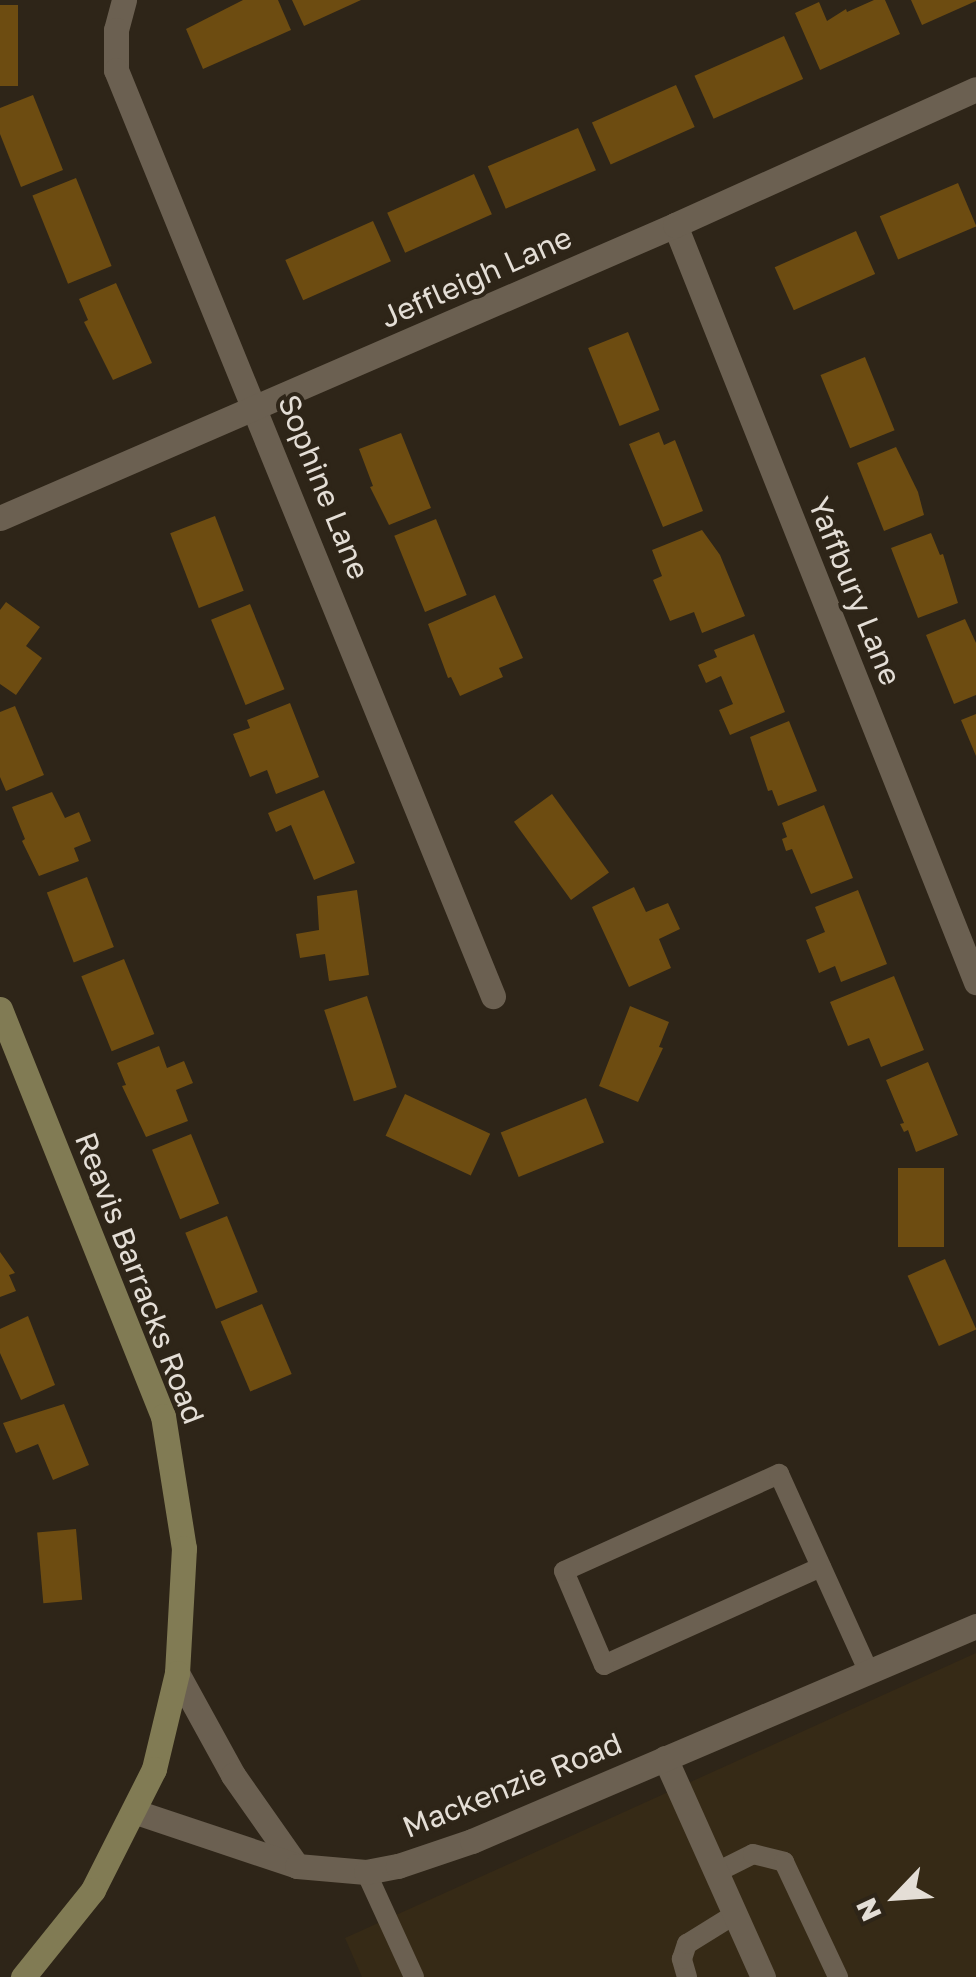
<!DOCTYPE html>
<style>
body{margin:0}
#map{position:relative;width:976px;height:1977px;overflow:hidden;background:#2e2518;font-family:"Golos Text",sans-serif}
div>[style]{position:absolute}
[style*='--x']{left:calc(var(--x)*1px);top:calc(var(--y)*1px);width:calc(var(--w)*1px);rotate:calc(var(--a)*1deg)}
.built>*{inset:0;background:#362a16}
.building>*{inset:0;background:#6d4c11;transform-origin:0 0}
.lane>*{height:20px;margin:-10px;padding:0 10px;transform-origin:10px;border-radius:10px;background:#6b6051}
.street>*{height:25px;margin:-12.5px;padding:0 12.5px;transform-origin:12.5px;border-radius:12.5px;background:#6b6051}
.secondary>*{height:25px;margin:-12.5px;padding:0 12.5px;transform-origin:12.5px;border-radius:12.5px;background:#817b54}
span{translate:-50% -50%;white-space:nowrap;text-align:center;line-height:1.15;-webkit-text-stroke:8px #2e2518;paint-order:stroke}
.street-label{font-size:30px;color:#e4ded6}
.north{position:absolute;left:846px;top:1847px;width:100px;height:100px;-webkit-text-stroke:8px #2e2518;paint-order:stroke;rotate:245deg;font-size:28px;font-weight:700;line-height:40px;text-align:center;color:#e4ded6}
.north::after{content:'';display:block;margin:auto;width:35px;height:45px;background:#e4ded6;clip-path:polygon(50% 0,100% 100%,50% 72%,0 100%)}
</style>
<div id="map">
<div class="built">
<div style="clip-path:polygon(976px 1653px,976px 1977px,362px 1977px,345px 1938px)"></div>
</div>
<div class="building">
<div style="clip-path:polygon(243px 0,278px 0,291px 30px,203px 69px,186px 29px)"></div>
<div style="clip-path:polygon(292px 0,361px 0,304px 26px)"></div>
<div style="clip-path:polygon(874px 0,885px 0,900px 34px,820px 70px,795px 13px,819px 2px,827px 21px,846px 9px,847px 12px)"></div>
<div style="clip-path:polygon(911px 0,976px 0,976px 1px,922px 25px)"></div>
<div style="left:0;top:5px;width:18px;height:81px"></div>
<div style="left:784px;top:36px;width:47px;height:98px;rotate:66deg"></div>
<div style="left:676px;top:85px;width:46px;height:92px;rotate:66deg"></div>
<div style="clip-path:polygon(33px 95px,63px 170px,21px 187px,0 134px,0 108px)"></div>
<div style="left:578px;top:128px;width:46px;height:98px;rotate:67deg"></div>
<div style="left:474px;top:174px;width:44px;height:95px;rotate:66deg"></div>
<div style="left:76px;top:178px;width:95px;height:47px;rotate:68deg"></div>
<div style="left:958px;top:183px;width:47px;height:85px;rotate:67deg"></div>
<div style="left:373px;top:221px;width:44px;height:96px;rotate:66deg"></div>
<div style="left:856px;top:231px;width:47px;height:89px;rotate:66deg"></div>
<div style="clip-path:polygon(116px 283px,152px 363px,113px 380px,84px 322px,88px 320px,79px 299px)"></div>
<div style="left:628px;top:332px;width:84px;height:43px;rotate:68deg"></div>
<div style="left:865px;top:357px;width:79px;height:48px;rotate:68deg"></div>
<div style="clip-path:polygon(659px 432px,664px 445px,675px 440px,703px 511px,663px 527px,629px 444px)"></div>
<div style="clip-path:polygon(401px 433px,431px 508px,389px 525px,370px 487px,373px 486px,359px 449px)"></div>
<div style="clip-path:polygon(896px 447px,918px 492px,924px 515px,884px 531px,857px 463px)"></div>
<div style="left:215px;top:516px;width:80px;height:48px;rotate:69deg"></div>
<div style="left:436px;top:519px;width:82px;height:45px;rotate:68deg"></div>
<div style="clip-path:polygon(702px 530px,720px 555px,745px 616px,702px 633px,694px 612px,670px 621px,653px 580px,662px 576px,652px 550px)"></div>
<div style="clip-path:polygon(931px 533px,940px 555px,943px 554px,958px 603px,918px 618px,891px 548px)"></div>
<div style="clip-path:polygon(495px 595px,523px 658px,499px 668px,503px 677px,460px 696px,451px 677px,448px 678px,428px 624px)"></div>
<div style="clip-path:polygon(6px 602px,40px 627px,26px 646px,42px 658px,16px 695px,0 684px,0 610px)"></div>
<div style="left:250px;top:604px;width:92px;height:42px;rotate:68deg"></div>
<div style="clip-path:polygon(965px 619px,976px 643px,976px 695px,954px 704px,926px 635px)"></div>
<div style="clip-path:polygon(754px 634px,785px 712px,730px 735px,719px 710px,733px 704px,721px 676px,706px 683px,698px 665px,717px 657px,714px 650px)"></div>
<div style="clip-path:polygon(290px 703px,319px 777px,276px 794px,267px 770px,250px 777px,233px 734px,250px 728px,247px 720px)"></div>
<div style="clip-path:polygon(15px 706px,44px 775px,6px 791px,0 777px,0 712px)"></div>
<div style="clip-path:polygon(976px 714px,976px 756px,961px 720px)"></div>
<div style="clip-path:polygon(789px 721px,817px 791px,778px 806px,772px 790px,768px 791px,750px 737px)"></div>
<div style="clip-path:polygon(324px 790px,355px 863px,314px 880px,291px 825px,276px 832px,268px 813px)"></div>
<div style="clip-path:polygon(52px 792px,65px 818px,79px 812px,91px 841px,74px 848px,79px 861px,39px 876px,22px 841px,25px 839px,12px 807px)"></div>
<div style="left:552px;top:794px;width:97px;height:47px;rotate:54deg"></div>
<div style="clip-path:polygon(824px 805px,853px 878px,811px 894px,792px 849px,786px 851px,782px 839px,787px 837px,782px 823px)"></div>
<div style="left:87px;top:877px;width:75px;height:43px;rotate:69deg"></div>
<div style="clip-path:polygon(634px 887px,646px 912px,668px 903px,680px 929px,659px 939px,671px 968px,629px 987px,592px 907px)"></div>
<div style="clip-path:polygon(357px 890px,369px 975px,329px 981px,325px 954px,300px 958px,296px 934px,319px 930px,317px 896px)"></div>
<div style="clip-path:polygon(858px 890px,887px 964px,841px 982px,835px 966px,819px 973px,806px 940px,825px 932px,815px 907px)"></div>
<div style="left:124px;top:959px;width:81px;height:46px;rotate:68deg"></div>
<div style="clip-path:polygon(894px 976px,924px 1050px,881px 1067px,869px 1038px,848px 1046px,830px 1002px)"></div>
<div style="left:367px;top:996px;width:96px;height:45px;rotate:72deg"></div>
<div style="clip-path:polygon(630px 1006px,669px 1022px,659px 1047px,663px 1048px,638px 1102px,599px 1086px)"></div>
<div style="clip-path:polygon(159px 1046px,167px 1068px,184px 1061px,193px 1083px,176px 1090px,188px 1121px,146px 1137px,122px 1086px,126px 1085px,117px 1063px)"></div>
<div style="clip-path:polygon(928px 1062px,958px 1135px,916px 1152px,908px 1130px,904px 1132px,900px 1124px,904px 1123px,886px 1080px)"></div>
<div style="left:405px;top:1094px;width:94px;height:46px;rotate:25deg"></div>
<div style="left:586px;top:1098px;width:48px;height:92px;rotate:68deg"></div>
<div style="left:191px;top:1134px;width:75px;height:42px;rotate:68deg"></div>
<div style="left:898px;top:1168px;width:46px;height:79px"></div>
<div style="left:227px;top:1216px;width:82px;height:45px;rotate:68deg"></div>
<div style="clip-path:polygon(0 1252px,15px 1273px,9px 1275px,16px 1291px,0 1297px)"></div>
<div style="left:945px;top:1259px;width:77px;height:41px;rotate:66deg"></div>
<div style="left:262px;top:1304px;width:76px;height:45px;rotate:67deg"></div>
<div style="clip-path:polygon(28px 1316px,55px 1385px,21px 1400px,0 1353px,0 1329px)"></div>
<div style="clip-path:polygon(64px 1404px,89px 1465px,53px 1480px,38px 1444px,16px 1453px,3px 1423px)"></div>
<div style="left:76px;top:1529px;width:71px;height:39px;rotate:85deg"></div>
</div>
<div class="lane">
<div style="--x:821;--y:1567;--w:238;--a:155.7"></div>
<div style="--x:604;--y:1665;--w:102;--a:-113.1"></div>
<div style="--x:564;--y:1571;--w:236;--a:-24.3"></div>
<div style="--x:779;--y:1474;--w:217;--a:65.6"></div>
<div style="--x:366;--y:1872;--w:115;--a:65.4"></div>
<div style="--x:715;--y:1873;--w:42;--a:-26.6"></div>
<div style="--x:753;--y:1854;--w:32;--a:14"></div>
<div style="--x:784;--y:1862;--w:127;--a:64.8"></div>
<div style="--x:687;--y:1977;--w:19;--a:-106"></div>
<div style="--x:682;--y:1959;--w:16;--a:-72"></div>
<div style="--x:687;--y:1944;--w:55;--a:-31.7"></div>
</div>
<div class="street">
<div style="--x:124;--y:0;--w:31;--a:105"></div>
<div style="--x:116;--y:30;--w:40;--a:90"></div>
<div style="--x:116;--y:70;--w:1000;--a:67.85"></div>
<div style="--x:675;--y:225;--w:815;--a:68.32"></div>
<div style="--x:0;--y:518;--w:736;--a:-23.46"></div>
<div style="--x:675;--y:225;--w:330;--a:-24.3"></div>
<div style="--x:177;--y:1673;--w:116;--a:61.2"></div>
<div style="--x:233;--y:1775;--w:111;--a:54.9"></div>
<div style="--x:665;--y:1758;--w:240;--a:65.9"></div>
<div style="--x:136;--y:1812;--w:170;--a:18.5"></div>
<div style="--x:297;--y:1866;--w:69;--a:5"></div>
<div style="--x:366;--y:1872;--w:33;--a:-11"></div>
<div style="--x:398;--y:1866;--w:78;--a:-18.7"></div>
<div style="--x:472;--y:1841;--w:548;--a:-23.1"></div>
</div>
<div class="secondary">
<div style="--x:0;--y:1009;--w:438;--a:68.2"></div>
<div style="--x:163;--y:1416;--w:134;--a:81"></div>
<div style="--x:184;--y:1548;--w:125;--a:93.2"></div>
<div style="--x:177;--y:1673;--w:99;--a:103.5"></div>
<div style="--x:154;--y:1769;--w:136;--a:116.8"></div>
<div style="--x:93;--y:1890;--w:112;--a:128.8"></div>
</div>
<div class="street-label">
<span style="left:476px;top:277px;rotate:-24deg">Jeffleigh Lane</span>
<span style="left:324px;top:487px;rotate:68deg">Sophine Lane</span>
<span style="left:855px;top:591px;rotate:68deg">Yaffbury Lane</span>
<span style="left:140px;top:1278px;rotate:69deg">Reavis Barracks Road</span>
<span style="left:512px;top:1785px;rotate:-22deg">Mackenzie Road</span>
</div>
<div class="north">N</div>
</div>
